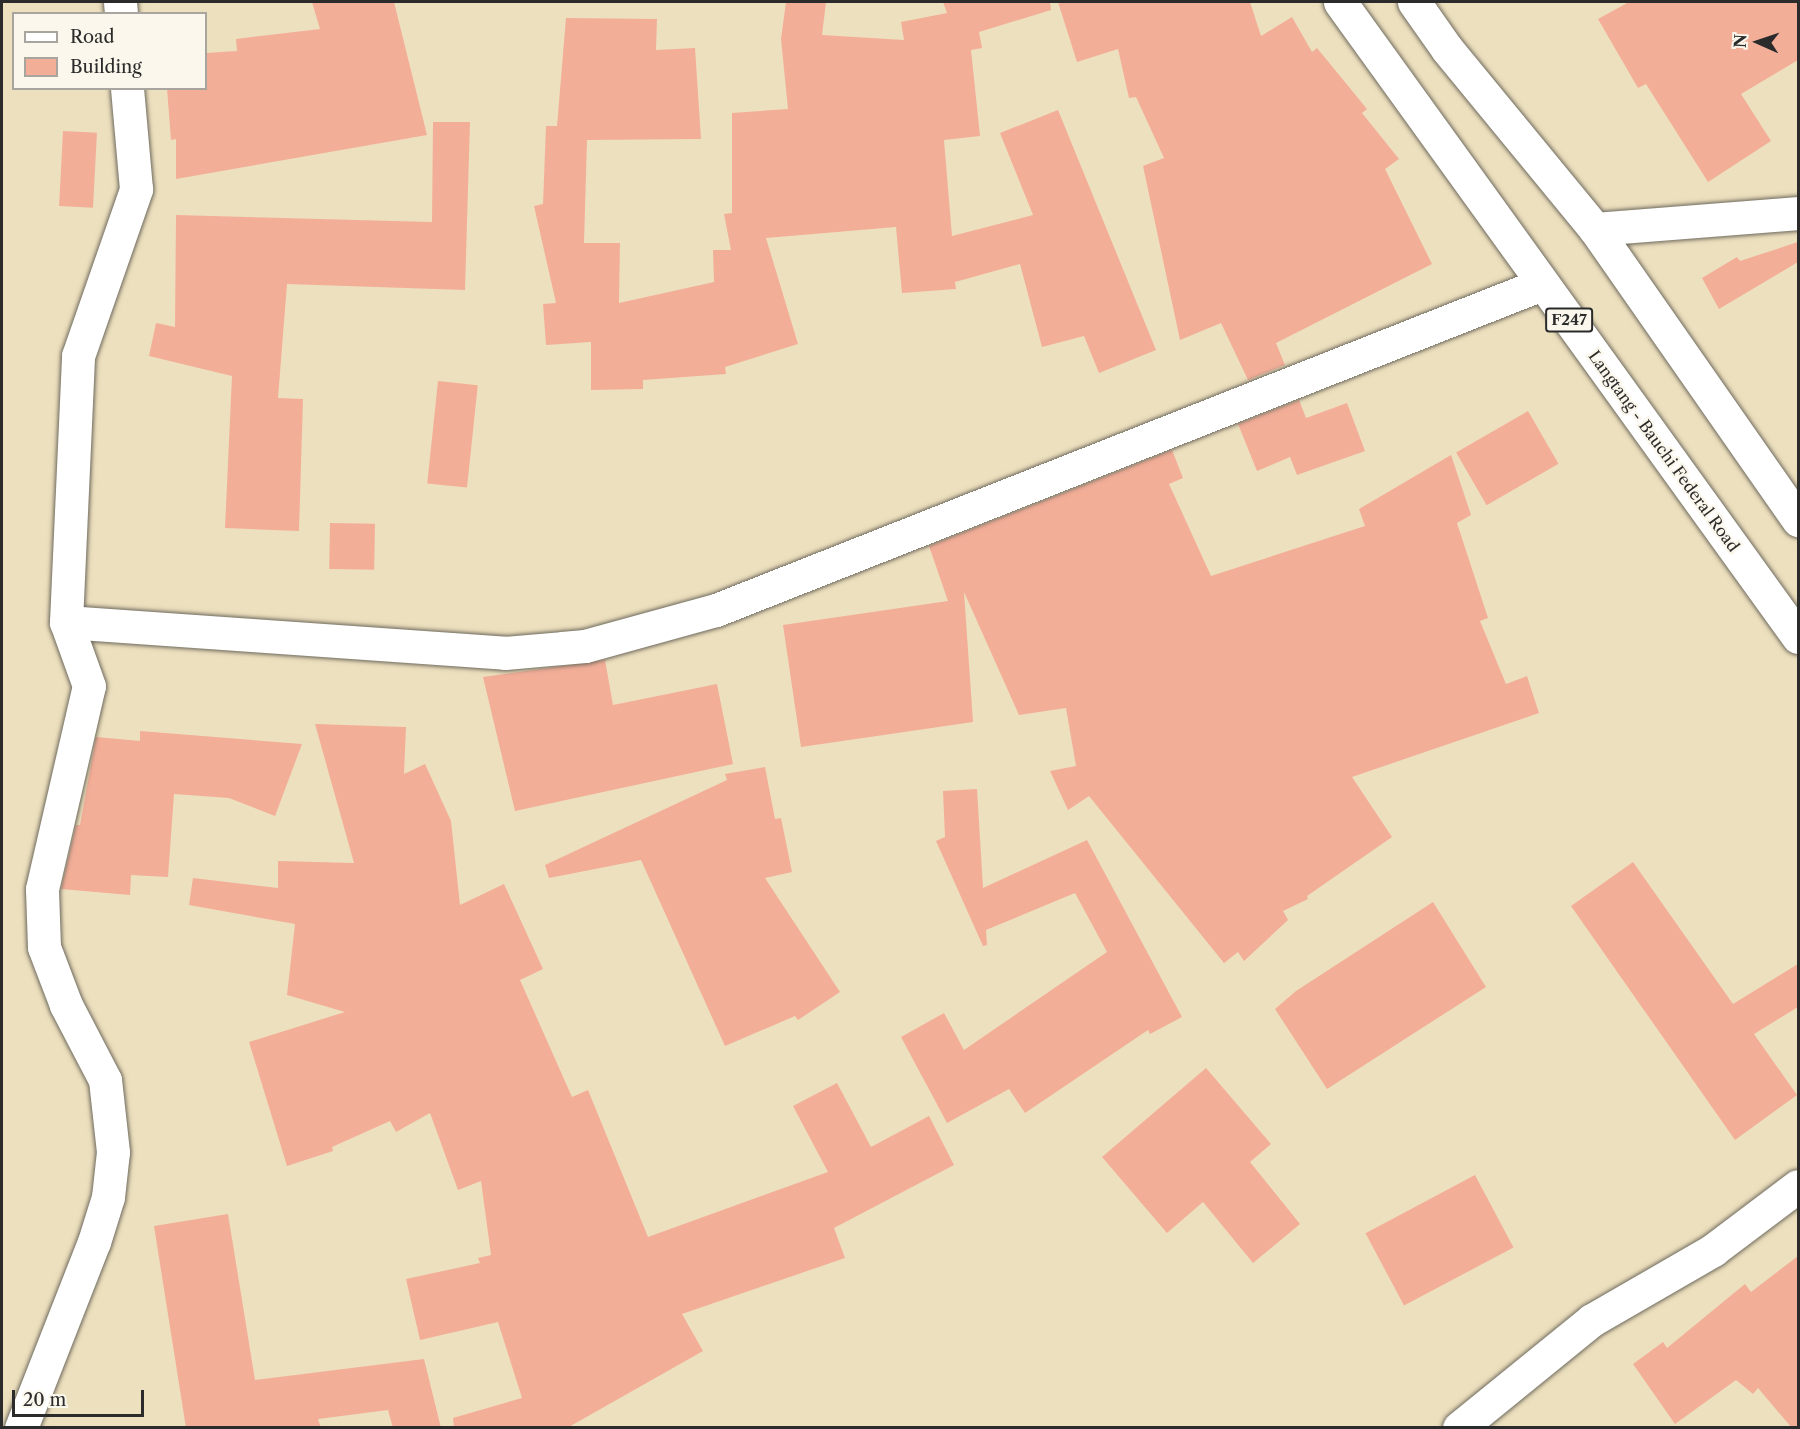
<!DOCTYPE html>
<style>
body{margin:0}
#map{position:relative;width:1800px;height:1429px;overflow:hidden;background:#ede0be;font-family:"Libre Caslon Text",serif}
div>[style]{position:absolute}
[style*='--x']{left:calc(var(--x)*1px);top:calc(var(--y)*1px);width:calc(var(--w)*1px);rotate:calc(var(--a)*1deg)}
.building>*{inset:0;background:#f3ae98;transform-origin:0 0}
.roads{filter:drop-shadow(0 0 2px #6f6a5e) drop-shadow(0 0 2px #6f6a5e)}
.minor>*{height:33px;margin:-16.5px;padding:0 16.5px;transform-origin:16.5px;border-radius:16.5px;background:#fff}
.major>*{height:33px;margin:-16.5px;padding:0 16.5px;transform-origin:16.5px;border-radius:16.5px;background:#fff}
span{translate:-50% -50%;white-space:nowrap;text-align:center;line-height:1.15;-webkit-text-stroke:4.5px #fbf7ec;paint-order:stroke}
.shield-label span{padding:2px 4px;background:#fbf7ec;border:2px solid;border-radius:4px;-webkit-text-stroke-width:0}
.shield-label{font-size:15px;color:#2b2b2b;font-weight:700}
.street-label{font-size:16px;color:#2b2b2b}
.frame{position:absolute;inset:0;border:3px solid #2b2b2b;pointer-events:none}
.legend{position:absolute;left:12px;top:12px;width:195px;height:78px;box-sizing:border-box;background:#fbf7ec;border:2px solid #a8a59f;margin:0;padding:8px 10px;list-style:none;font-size:18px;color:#2b2b2b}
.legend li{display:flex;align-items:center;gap:12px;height:30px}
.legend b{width:30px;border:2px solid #a8a59f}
.north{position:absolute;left:1728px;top:12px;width:60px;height:60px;-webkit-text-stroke:4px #fbf7ec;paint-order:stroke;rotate:273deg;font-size:16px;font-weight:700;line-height:24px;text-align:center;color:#2b2b2b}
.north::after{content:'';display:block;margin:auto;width:21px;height:27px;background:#2b2b2b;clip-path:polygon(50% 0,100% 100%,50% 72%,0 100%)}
.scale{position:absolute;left:12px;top:1390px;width:132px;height:27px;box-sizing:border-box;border:3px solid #2b2b2b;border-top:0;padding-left:8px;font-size:18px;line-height:21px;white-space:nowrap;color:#2b2b2b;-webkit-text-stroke:4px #fbf7ec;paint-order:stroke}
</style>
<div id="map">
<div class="building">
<div style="clip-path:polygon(312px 2px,394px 2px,427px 135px,176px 179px,176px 139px,171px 140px,167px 88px,206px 88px,206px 53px,237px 51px,236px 39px,320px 29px)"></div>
<div style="clip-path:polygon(786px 2px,826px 2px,822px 35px,904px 40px,901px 22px,947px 13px,943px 2px,1050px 2px,1051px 10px,979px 32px,982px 48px,971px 50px,980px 136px,944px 140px,952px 236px,1033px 215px,1000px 133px,1058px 110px,1156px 350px,1099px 373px,1084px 336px,1042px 347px,1020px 264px,955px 282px,956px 289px,902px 293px,896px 227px,766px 238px,798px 344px,725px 367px,726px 374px,643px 380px,643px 389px,591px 390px,591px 342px,546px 345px,543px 304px,556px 303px,534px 206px,543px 204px,546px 126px,557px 126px,566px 18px,657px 19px,656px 50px,695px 48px,701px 139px,587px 140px,584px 243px,620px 243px,619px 303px,714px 282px,713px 250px,731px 250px,724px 214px,732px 213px,732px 113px,788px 109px,781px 39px)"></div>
<div style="clip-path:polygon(1058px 2px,1250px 2px,1261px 36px,1292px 17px,1312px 52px,1317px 48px,1367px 109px,1362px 113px,1399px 159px,1385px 169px,1432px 264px,1276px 343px,1285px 365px,1248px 380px,1221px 323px,1180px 340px,1143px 166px,1164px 158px,1136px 97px,1129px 98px,1118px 49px,1077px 62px)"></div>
<div style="clip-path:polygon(1629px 2px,1798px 2px,1798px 60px,1741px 94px,1771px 141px,1708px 182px,1646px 84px,1638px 88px,1598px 19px)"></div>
<div style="clip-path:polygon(433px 122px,470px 122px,465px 290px,287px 284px,278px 398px,303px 399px,299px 531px,225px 528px,232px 376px,149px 356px,156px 323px,175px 327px,176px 215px,432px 222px)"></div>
<div style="left:63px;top:131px;width:34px;height:75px;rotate:3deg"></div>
<div style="clip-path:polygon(1798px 242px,1798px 262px,1719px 309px,1702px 278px,1737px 257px,1740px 261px)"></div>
<div style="left:438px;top:381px;width:40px;height:103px;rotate:6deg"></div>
<div style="clip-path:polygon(1299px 400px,1306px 418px,1347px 403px,1365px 451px,1297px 475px,1290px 457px,1257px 471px,1238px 424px)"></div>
<div style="left:1528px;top:411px;width:61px;height:83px;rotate:60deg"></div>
<div style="clip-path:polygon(1172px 450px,1183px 478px,1169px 484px,1211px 576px,1365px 526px,1359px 509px,1451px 455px,1471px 515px,1457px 523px,1488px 618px,1480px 621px,1506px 684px,1527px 676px,1539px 713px,1352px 777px,1392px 837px,1307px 896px,1308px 899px,1283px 911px,1288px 920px,1244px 961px,1238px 952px,1224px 963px,1089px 796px,1068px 810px,1050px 771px,1076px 766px,1066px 708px,1019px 715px,964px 592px,973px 722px,801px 747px,783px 625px,948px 601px,929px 546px)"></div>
<div style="left:330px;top:523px;width:45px;height:46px;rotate:1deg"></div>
<div style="clip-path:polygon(605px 660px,613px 705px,717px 684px,733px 764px,515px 811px,483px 677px)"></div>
<div style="clip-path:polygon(315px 724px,406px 727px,404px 774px,425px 764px,451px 821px,460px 905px,504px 884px,543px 969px,520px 980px,572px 1097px,588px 1090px,648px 1237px,828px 1172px,793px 1106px,837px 1083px,871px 1147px,929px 1116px,954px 1165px,834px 1228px,845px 1258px,682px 1314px,703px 1351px,567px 1428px,454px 1428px,453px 1418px,522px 1398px,498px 1322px,420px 1340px,406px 1279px,480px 1263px,478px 1258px,491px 1255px,481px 1181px,458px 1190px,430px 1113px,396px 1132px,390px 1121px,332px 1147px,333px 1151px,287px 1166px,249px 1042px,345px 1012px,287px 995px,295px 924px,189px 905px,193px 878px,278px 888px,278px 861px,354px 863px)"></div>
<div style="clip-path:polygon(140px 731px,302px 744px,275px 816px,229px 798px,174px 794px,168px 877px,131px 875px,130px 895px,61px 889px,76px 825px,80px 825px,96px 737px,140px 741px)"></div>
<div style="clip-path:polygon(765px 767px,775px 819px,781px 818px,792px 872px,765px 878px,840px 992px,798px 1020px,795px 1016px,725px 1046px,641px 860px,549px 878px,545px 865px,727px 780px,725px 774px)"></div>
<div style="clip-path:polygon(977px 789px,983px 888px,1087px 840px,1182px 1017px,1150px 1034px,1148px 1030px,1025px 1113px,1009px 1089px,947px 1123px,901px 1037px,944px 1013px,964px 1050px,1107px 952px,1075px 893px,986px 930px,987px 945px,983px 946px,936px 841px,945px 837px,943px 791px)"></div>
<div style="clip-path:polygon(1633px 862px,1733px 1004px,1798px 964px,1798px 1007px,1754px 1034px,1797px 1095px,1735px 1140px,1571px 906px)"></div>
<div style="clip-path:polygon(1433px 902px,1486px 987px,1327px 1089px,1275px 1009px,1296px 991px)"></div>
<div style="clip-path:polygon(1206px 1068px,1271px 1144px,1250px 1162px,1300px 1224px,1253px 1263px,1203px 1202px,1167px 1233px,1102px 1157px)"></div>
<div style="left:1475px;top:1175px;width:82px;height:124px;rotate:62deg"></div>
<div style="clip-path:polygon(228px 1214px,255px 1380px,424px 1359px,441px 1428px,393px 1428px,388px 1410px,318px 1419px,321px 1428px,186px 1428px,154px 1226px)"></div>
<div style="clip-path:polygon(1798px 1256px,1798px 1428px,1792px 1428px,1758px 1388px,1753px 1394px,1736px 1380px,1675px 1424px,1633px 1364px,1663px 1342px,1667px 1348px,1745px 1284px,1751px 1292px)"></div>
</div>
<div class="roads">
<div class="minor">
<div style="--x:120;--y:2;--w:12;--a:85"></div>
<div style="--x:1595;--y:229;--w:204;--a:-4.5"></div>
<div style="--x:66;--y:622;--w:440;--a:4"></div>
<div style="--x:505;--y:653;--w:80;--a:-5"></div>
<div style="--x:585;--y:646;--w:136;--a:-15.4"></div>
<div style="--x:716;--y:610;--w:888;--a:-21.54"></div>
<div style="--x:21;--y:1428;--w:200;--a:-68.6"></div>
<div style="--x:94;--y:1242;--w:47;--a:-72.7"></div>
<div style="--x:108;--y:1197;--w:45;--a:-83.7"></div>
<div style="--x:113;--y:1152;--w:72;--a:-96.3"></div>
<div style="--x:105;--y:1080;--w:85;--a:-117.5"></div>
<div style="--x:66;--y:1005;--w:62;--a:-110.8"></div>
<div style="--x:44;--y:947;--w:58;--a:-92"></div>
<div style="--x:42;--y:889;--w:208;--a:-77"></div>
<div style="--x:89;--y:686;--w:68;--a:-109.8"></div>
<div style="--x:66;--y:622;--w:266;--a:-87.4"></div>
<div style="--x:78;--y:356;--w:177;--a:-70.8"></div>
<div style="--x:136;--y:189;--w:101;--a:-95.1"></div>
<div style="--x:1459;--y:1428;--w:171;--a:-39.1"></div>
<div style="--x:1592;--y:1320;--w:140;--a:-30"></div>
<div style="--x:1713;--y:1250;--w:106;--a:-37"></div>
</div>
<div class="major">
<div style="--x:1340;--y:2;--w:783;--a:54.2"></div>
<div style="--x:1414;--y:2;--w:57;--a:54.9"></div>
<div style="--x:1447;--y:49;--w:233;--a:50.6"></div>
<div style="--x:1595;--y:229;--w:355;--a:55.1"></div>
</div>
</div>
<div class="shield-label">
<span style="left:1569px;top:320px">F247</span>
</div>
<div class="street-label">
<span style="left:1664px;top:451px;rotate:54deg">Langtang - Bauchi Federal Road</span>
</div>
<div class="frame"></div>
<ul class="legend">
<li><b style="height:8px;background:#fff"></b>Road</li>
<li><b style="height:16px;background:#f3ae98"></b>Building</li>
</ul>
<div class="north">N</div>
<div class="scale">20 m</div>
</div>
